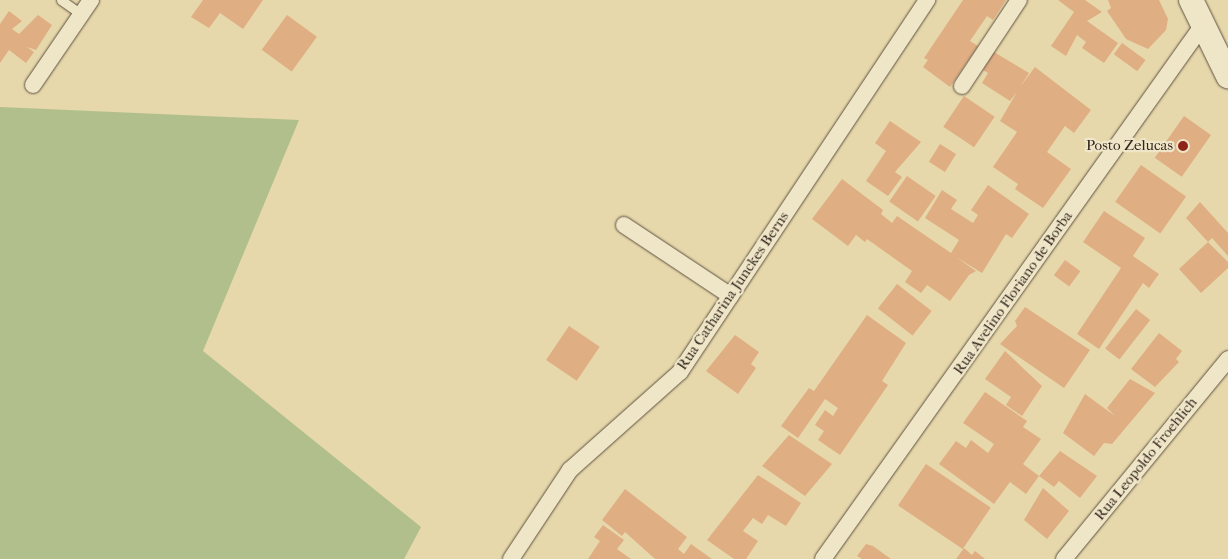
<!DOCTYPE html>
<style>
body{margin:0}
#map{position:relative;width:1228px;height:559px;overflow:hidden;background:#e6d8ab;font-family:"IM FELL French Canon",serif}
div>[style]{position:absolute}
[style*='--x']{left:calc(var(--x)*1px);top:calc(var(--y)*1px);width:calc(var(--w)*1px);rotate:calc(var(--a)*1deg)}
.green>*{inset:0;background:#b1bf8c}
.building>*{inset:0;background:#e0ae83;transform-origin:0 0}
.roads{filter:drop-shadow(0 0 1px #5f5140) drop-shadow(0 0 1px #5f5140)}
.lane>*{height:9px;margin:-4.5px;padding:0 4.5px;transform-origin:4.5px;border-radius:4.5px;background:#efe6c8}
.street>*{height:16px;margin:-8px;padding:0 8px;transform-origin:8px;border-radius:8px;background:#efe6c8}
.secondary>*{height:24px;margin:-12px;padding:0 12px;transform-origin:12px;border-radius:12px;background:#efe6c8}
.dots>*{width:14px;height:14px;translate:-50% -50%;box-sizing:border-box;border:2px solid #efe6c8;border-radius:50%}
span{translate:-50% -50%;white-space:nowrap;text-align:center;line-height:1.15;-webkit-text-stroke:4.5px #efe6c8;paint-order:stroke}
.poi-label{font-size:15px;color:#32241d}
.right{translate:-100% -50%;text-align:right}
.street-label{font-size:15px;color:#32241d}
</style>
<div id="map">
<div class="green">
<div style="clip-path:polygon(0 107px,299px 120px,203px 351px,421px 527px,404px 559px,0 559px)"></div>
</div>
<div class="building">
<div style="clip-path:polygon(203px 0,263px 0,243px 29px,220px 13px,209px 28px,191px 17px)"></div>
<div style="clip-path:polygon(963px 0,1006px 0,993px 20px,987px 16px,970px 41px,978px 46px,950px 87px,923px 67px,928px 60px,924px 58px)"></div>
<div style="clip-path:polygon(1058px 0,1085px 0,1102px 12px,1087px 21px,1118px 43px,1104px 63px,1082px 48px,1086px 42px,1077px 35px,1066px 56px,1051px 46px,1074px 12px)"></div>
<div style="clip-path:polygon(1108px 0,1159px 0,1168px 19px,1166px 30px,1148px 49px,1126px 39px,1107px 11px,1111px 8px)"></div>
<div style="clip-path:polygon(9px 11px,22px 21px,12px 29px,19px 34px,38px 15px,52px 25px,36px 50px,27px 47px,34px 52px,26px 63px,9px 50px,0 63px,0 24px)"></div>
<div style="left:287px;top:15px;width:37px;height:43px;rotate:36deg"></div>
<div style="left:1122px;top:43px;width:29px;height:14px;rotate:36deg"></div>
<div style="clip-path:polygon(994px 52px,1029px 73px,1020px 87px,1035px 67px,1091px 110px,1074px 133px,1065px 126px,1047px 152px,1071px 169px,1043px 208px,1015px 189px,1018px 184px,993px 167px,1017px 132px,1000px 121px,1017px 92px,1010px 101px,982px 83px,988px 73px,983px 70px)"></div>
<div style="left:964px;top:96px;width:37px;height:37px;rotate:34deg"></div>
<div style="left:1184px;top:116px;width:33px;height:51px;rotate:35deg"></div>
<div style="clip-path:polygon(890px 121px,921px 142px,895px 172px,902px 177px,888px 196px,866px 181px,886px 151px,875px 143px)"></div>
<div style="left:940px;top:144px;width:19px;height:21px;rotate:32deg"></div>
<div style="left:1141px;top:165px;width:55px;height:45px;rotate:35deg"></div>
<div style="left:907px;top:176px;width:35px;height:31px;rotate:35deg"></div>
<div style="clip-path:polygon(842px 179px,883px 210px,881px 214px,892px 223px,897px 216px,951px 253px,959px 240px,925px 218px,942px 190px,957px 200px,951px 209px,973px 223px,978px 215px,971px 210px,988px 185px,1029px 214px,1012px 238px,1006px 234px,982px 273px,956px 257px,976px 271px,969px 275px,950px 301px,927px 285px,921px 293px,905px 282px,912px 271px,867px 239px,865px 242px,856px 235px,848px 246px,812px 219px)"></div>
<div style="clip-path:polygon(1200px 202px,1228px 233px,1228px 256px,1212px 238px,1208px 242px,1228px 262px,1228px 268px,1201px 293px,1179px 269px,1208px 242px,1186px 218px)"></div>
<div style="clip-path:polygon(1104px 211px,1145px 238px,1133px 256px,1159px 274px,1149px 288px,1143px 283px,1099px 349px,1077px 334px,1121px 268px,1083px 242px)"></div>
<div style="left:1065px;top:260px;width:19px;height:19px;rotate:36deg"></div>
<div style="left:897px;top:284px;width:44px;height:31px;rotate:38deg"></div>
<div style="clip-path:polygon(1025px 307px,1090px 350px,1064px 388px,1000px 344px,1017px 326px,1015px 321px)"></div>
<div style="left:1136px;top:309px;width:18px;height:50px;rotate:38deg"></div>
<div style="clip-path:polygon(867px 315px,906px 343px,882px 381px,888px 385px,840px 455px,818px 440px,824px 431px,815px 425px,825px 410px,833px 416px,838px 408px,825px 399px,798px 438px,781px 426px,809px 388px,814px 391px)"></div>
<div style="left:569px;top:326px;width:37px;height:41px;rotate:34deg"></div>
<div style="clip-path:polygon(1159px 333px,1182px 351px,1176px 359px,1179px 362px,1155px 387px,1131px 369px)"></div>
<div style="clip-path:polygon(735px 335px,759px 352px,751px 364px,756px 368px,738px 394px,706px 371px)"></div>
<div style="clip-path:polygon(1005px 351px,1042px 386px,1022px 416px,1006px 405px,1011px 397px,985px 379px)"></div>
<div style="clip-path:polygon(1130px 379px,1155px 393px,1112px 444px,1104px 443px,1094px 456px,1063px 433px,1085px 394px,1115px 416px,1107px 408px)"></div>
<div style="clip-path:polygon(985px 392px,1027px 421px,1023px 427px,1041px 439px,1023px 464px,1039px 476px,1060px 451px,1097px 476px,1080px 498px,1059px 481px,1054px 487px,1039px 476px,1026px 494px,1010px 482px,994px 504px,939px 464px,956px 441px,966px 448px,971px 440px,988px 453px,994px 444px,963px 423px)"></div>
<div style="clip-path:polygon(789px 435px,832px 464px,805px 496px,762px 466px)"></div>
<div style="left:926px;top:464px;width:78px;height:50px;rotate:34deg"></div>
<div style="clip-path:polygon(758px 475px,801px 503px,786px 526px,768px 515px,762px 524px,753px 518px,743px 531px,758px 541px,746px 559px,734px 559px,707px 540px)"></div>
<div style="clip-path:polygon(1043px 488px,1069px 511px,1047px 539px,1024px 520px)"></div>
<div style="clip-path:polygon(625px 489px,687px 537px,678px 549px,684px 554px,691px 544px,712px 559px,655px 559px,625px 532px,622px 536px,602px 520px)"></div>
<div style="clip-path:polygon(603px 525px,624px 540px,617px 549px,631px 559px,588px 559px,600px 541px,594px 537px)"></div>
<div style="clip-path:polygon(866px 544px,873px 546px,891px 559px,862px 559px,857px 556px)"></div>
<div style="clip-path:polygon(964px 548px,972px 555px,975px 551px,985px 559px,956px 559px)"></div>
</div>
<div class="roads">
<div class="lane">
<div style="--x:61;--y:0;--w:24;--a:35"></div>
</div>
<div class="street">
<div style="--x:33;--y:85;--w:103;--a:-55.7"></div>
<div style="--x:962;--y:86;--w:103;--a:-56.5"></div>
<div style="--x:624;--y:225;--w:128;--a:33.6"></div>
<div style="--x:511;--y:559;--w:107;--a:-56.5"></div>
<div style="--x:570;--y:470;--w:147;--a:-41.7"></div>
<div style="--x:680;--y:372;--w:447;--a:-56.4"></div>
<div style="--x:823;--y:559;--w:654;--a:-54.58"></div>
<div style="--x:1064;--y:559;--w:259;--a:-50.6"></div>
</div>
<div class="secondary">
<div style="--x:1191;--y:0;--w:85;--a:64"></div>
</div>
</div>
<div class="dots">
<div style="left:1183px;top:146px;background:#8f2418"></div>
</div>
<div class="poi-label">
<span class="right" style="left:1173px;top:146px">Posto Zelucas</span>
</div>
<div class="street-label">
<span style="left:733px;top:291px;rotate:-56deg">Rua Catharina Junckes Berns</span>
<span style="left:1013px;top:293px;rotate:-55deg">Rua Avelino Floriano de Borba</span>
<span style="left:1146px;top:459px;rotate:-51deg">Rua Leopoldo Froehlich</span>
</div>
</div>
